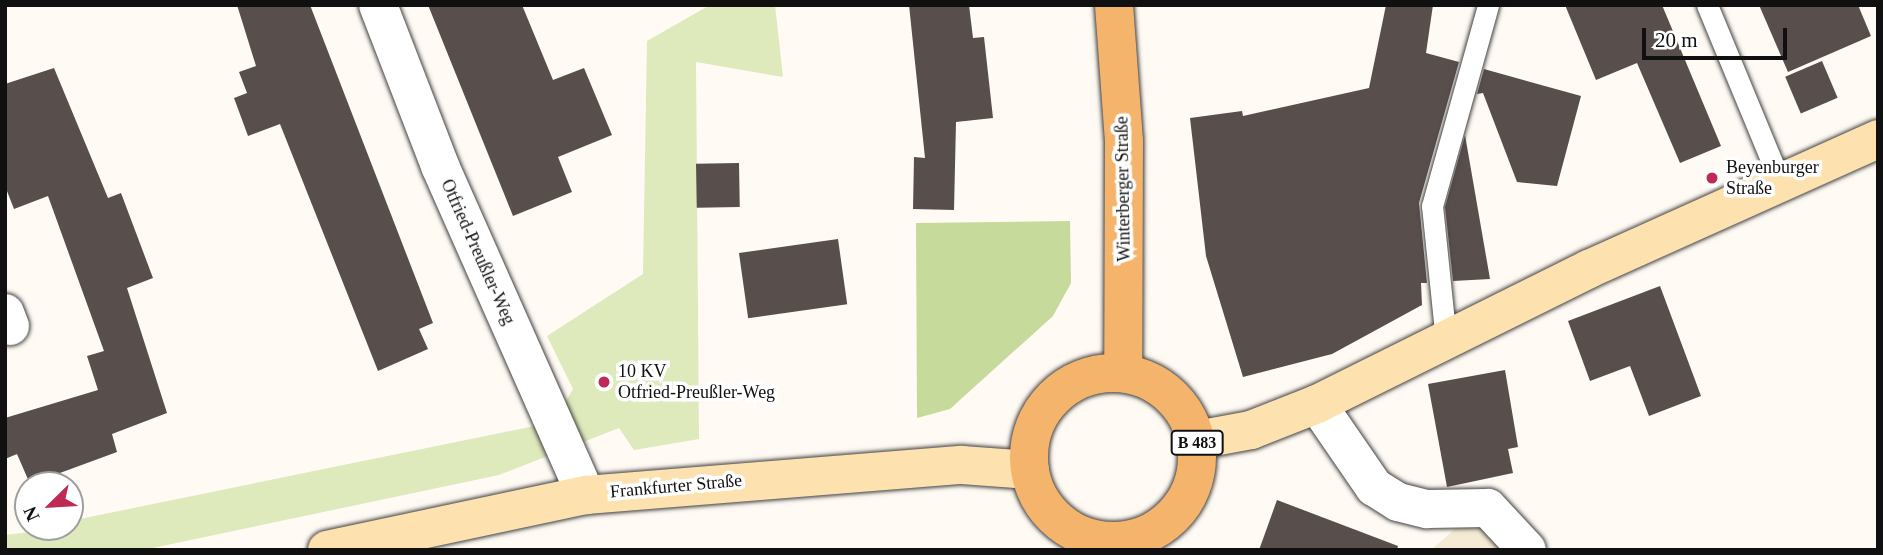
<!DOCTYPE html>
<meta charset="utf-8">
<style>
body{margin:0}
#map{position:relative;width:1883px;height:555px;overflow:hidden;background:#fffaf3;font-family:"Times New Roman",serif}
div>[style]{position:absolute}
[style*='--x']{left:calc(var(--x)*1px);top:calc(var(--y)*1px);width:calc(var(--w)*1px);rotate:calc(var(--a)*1deg)}
.farmland>*{inset:0;background:#f5ead3}
.green>*{inset:0;background:#dee9bc}
.forest>*{inset:0;background:#c6da9c}
.building>*{inset:0;background:#584e4c;transform-origin:0 0}
.roads{filter:drop-shadow(0 0 2px #434343) drop-shadow(0 0 2px #434343)}
.service>*{height:21px;margin:-10.5px;padding:0 10.5px;transform-origin:10.5px;border-radius:10.5px;background:#fff}
.minor>*{height:38px;margin:-19px;padding:0 19px;transform-origin:19px;border-radius:19px;background:#fff}
.secondary>*{height:38px;margin:-19px;padding:0 19px;transform-origin:19px;border-radius:19px;background:#fde2af}
.primary>*{height:38px;margin:-19px;padding:0 19px;transform-origin:19px;border-radius:19px;background:#f5b46c}
.primary>.ring{margin:-19px;padding:0;box-sizing:content-box;background:none;border:38px solid #f5b46c;border-radius:50%}
.dots>*{width:19px;height:19px;translate:-50% -50%;box-sizing:border-box;border:4px solid #fff;border-radius:50%}
span{translate:-50% -50%;white-space:nowrap;text-align:center;line-height:1.15;-webkit-text-stroke:7px #fff;paint-order:stroke}
.shield-label span{padding:2px 5px;background:#fff;border:2px solid;border-radius:5px;-webkit-text-stroke-width:0}
.shield-label{font-size:16px;color:#101010;font-weight:700}
.poi-label{font-size:18px;color:#101010}
.left{translate:0 -50%;text-align:left}
.street-label{font-size:18px;color:#101010}
.frame{position:absolute;inset:0;border:7px solid #101010;pointer-events:none}
.north{position:absolute;left:14px;top:471px;width:70px;height:70px;box-sizing:border-box;background:#fff;border:2px solid #9f9f9f;border-radius:50%;rotate:246deg;font-size:19px;font-weight:700;line-height:28px;text-align:center;color:#101010}
.north::after{content:'';display:block;margin:auto;width:24px;height:32px;background:#be2a53;clip-path:polygon(50% 0,100% 100%,50% 72%,0 100%)}
.scale{position:absolute;left:1642px;top:28px;width:145px;height:32px;box-sizing:border-box;border:4px solid #101010;border-top:0;padding-left:9px;font-size:21px;line-height:24px;white-space:nowrap;color:#101010;-webkit-text-stroke:5px #fff;paint-order:stroke}
</style>
<div id="map">
<div class="farmland">
<div style="clip-path:polygon(1487px 516px,1515px 550px,1431px 550px,1464px 521px)"></div>
</div>
<div class="green">
<div style="clip-path:polygon(710px 5px,775px 5px,783px 77px,696px 62px,699px 439px,634px 450px,619px 428px,499px 475px,143px 550px,5px 550px,5px 535px,70px 527px,70px 521px,554px 422px,573px 389px,547px 336px,643px 274px,647px 41px)"></div>
</div>
<div class="forest">
<div style="clip-path:polygon(1070px 221px,1071px 283px,1053px 316px,950px 409px,917px 418px,916px 223px)"></div>
</div>
<div class="building">
<div style="clip-path:polygon(237px 5px,310px 5px,433px 323px,419px 329px,428px 349px,378px 371px,280px 124px,248px 136px,234px 98px,247px 93px,239px 72px,256px 66px)"></div>
<div style="clip-path:polygon(428px 5px,522px 5px,553px 80px,584px 68px,612px 135px,558px 157px,572px 192px,513px 216px)"></div>
<div style="clip-path:polygon(909px 5px,969px 5px,973px 38px,984px 37px,993px 118px,956px 122px,954px 210px,913px 209px,914px 157px,925px 158px)"></div>
<div style="clip-path:polygon(1386px 5px,1433px 5px,1426px 53px,1459px 62px,1419px 203px,1427px 283px,1421px 283px,1422px 305px,1332px 354px,1243px 377px,1206px 256px,1190px 118px,1242px 111px,1243px 116px,1369px 88px)"></div>
<div style="clip-path:polygon(1565px 5px,1662px 5px,1721px 146px,1680px 163px,1637px 63px,1596px 80px)"></div>
<div style="clip-path:polygon(1759px 5px,1858px 5px,1871px 36px,1788px 72px)"></div>
<div style="left:1822px;top:61px;width:40px;height:40px;rotate:67deg"></div>
<div style="clip-path:polygon(54px 68px,108px 198px,121px 193px,153px 278px,127px 288px,167px 413px,112px 434px,117px 452px,30px 484px,17px 454px,5px 459px,5px 418px,98px 390px,87px 356px,104px 351px,48px 196px,14px 209px,5px 186px,5px 84px)"></div>
<div style="clip-path:polygon(1484px 69px,1581px 96px,1557px 186px,1517px 182px,1483px 93px,1477px 94px)"></div>
<div style="clip-path:polygon(1465px 135px,1490px 279px,1453px 281px,1445px 207px)"></div>
<div style="left:739px;top:163px;width:44px;height:43px;rotate:89deg"></div>
<div style="left:838px;top:239px;width:66px;height:100px;rotate:82deg"></div>
<div style="clip-path:polygon(1660px 286px,1701px 396px,1649px 416px,1630px 366px,1590px 381px,1568px 321px)"></div>
<div style="clip-path:polygon(1505px 370px,1518px 447px,1508px 449px,1513px 473px,1447px 487px,1428px 384px)"></div>
<div style="clip-path:polygon(1277px 500px,1398px 546px,1397px 550px,1259px 550px)"></div>
</div>
<div class="roads">
<div class="service">
<div style="--x:1707;--y:5;--w:191;--a:67.5"></div>
<div style="--x:1446;--y:341;--w:136;--a:-95.9"></div>
<div style="--x:1432;--y:206;--w:209;--a:-74.4"></div>
</div>
<div class="minor">
<div style="--x:378;--y:5;--w:173;--a:68.9"></div>
<div style="--x:440;--y:166;--w:360;--a:66.1"></div>
<div style="--x:5;--y:313;--w:14;--a:69"></div>
<div style="--x:1317;--y:404;--w:101;--a:55.5"></div>
<div style="--x:1374;--y:487;--w:28;--a:32"></div>
<div style="--x:1398;--y:502;--w:30;--a:14"></div>
<div style="--x:1427;--y:509;--w:61;--a:-0.9"></div>
<div style="--x:1488;--y:508;--w:57;--a:47.1"></div>
</div>
<div class="secondary">
<div style="--x:1197;--y:440;--w:55;--a:-10.5"></div>
<div style="--x:1251;--y:430;--w:71;--a:-21.5"></div>
<div style="--x:1317;--y:404;--w:304;--a:-26.4"></div>
<div style="--x:1589;--y:269;--w:317;--a:-24.2"></div>
<div style="--x:327;--y:550;--w:265;--a:-12"></div>
<div style="--x:586;--y:495;--w:377;--a:-4.6"></div>
<div style="--x:962;--y:465;--w:68;--a:4.2"></div>
</div>
<div class="primary">
<div style="--x:1114;--y:5;--w:136;--a:85.8"></div>
<div style="--x:1124;--y:141;--w:232;--a:90.2"></div>
<div class="ring" style="left:1029px;top:373px;width:130px;height:130px"></div>
</div>
</div>
<div class="dots">
<div style="left:1712px;top:178px;background:#be2a53"></div>
<div style="left:604px;top:382px;background:#be2a53"></div>
</div>
<div class="shield-label">
<span style="left:1197px;top:443px">B 483</span>
</div>
<div class="poi-label">
<span class="left" style="left:1726px;top:178px">Beyenburger<br>Straße</span>
<span class="left" style="left:618px;top:382px">10 KV<br>Otfried-Preußler-Weg</span>
</div>
<div class="street-label">
<span style="left:1123px;top:189px;rotate:-91deg">Winterberger Straße</span>
<span style="left:478px;top:252px;rotate:66deg">Otfried-Preußler-Weg</span>
<span style="left:676px;top:486px;rotate:-5deg">Frankfurter Straße</span>
</div>
<div class="frame"></div>
<div class="north">N</div>
<div class="scale">20 m</div>
</div>
